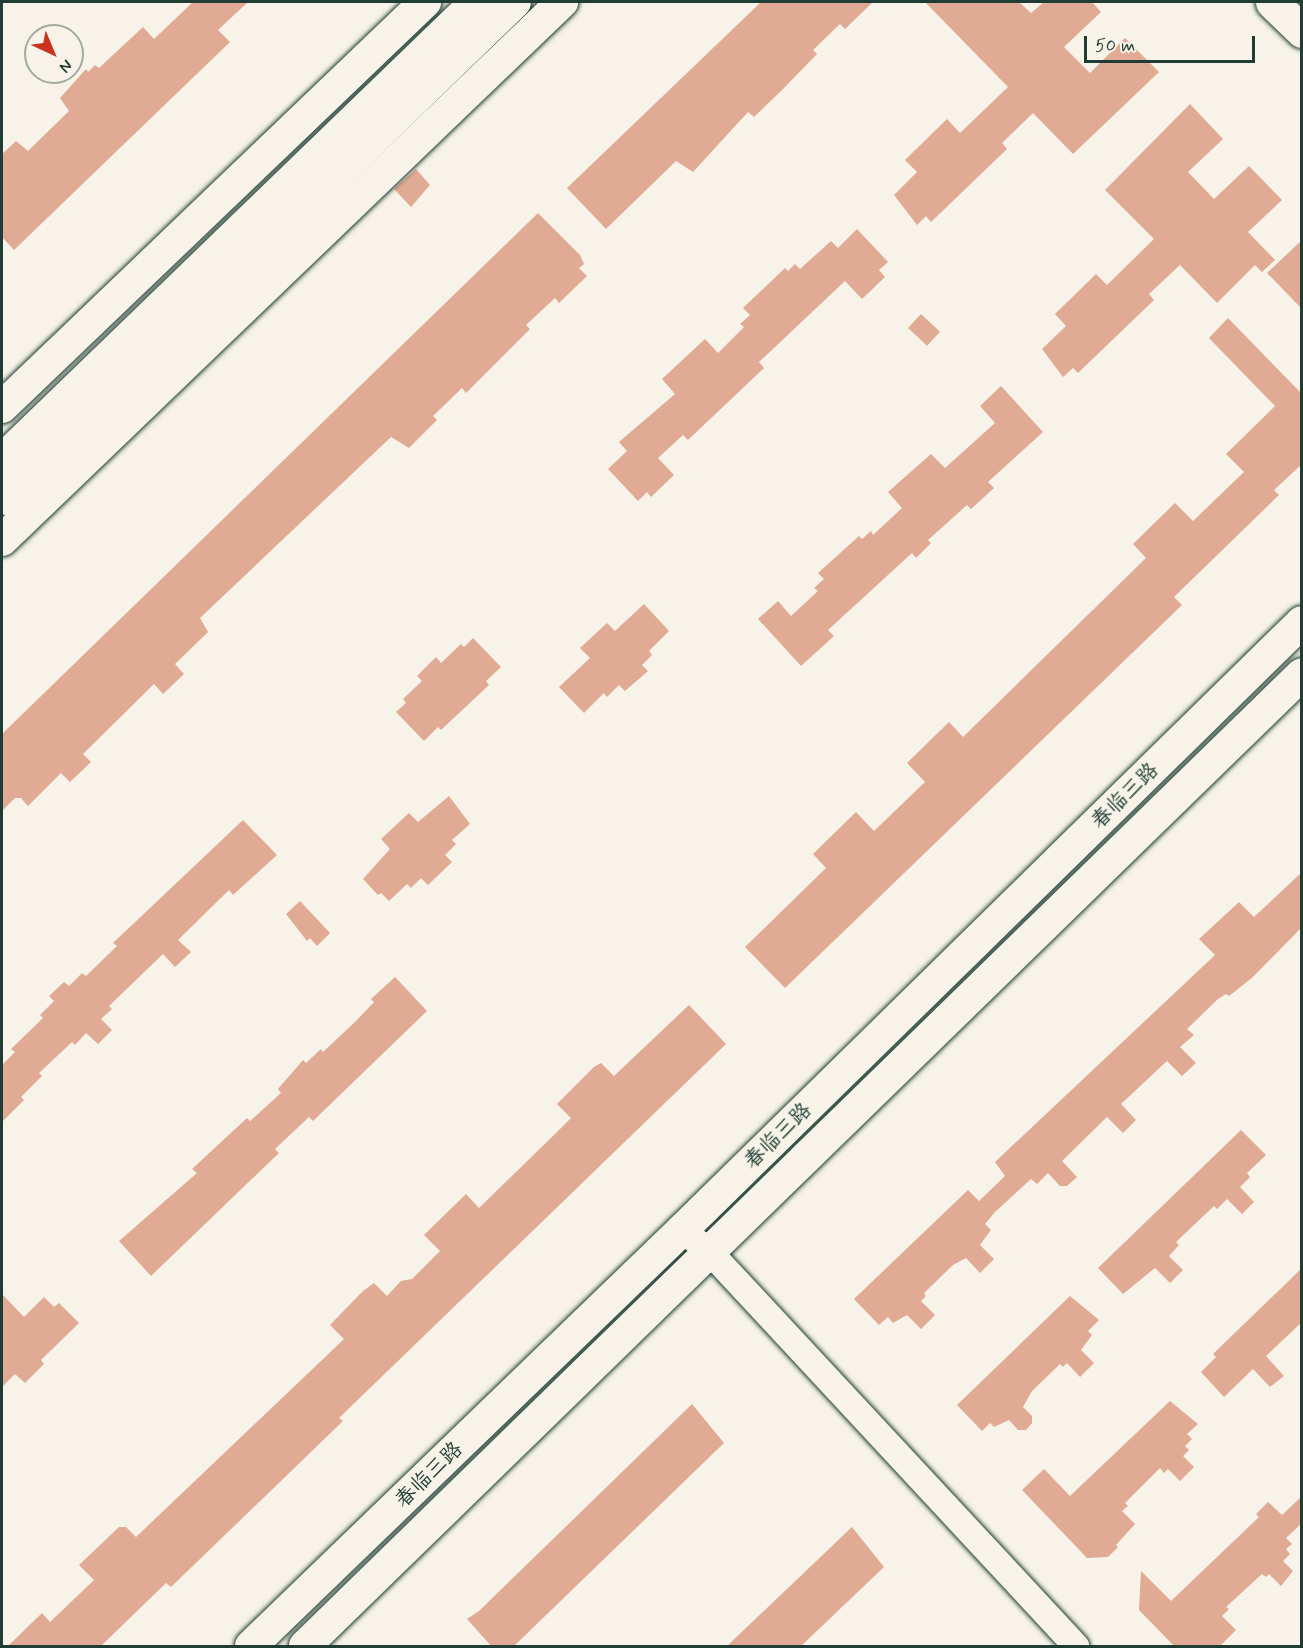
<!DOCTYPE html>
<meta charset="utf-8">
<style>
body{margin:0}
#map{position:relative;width:1303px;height:1648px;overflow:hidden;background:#f7f3e8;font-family:Mynerve,"LXGW WenKai TC",sans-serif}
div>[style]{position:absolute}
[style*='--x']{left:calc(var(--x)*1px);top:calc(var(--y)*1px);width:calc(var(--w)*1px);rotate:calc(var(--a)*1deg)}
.building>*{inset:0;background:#e0aa95;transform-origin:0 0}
.roads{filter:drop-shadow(0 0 2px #1f3d34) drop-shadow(0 0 2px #1f3d34)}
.minor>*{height:26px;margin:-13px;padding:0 13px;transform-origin:13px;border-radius:13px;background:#f7f3e8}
.tertiary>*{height:32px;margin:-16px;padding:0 16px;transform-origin:16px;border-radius:16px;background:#f7f3e8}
.secondary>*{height:33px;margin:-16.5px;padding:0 16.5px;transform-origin:16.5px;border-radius:16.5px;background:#f7f3e8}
span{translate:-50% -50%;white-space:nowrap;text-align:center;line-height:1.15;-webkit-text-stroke:4.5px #f7f3e8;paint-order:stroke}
.street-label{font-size:21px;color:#1f3d34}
.frame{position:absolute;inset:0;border:3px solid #1f3d34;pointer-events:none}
.north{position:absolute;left:24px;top:24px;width:60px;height:60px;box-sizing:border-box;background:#f7f3e8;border:2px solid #a1aaa0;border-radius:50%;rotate:136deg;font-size:16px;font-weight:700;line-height:24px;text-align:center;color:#1f3d34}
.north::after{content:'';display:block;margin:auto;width:21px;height:27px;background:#c8321e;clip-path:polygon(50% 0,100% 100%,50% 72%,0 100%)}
.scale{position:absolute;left:1084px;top:36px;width:171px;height:27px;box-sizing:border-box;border:3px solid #1f3d34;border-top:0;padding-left:8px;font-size:18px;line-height:21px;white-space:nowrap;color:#1f3d34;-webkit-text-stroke:4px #f7f3e8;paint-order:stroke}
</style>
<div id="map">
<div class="building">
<div style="clip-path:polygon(193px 2px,248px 2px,218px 30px,230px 42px,14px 250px,2px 237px,2px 154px,16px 141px,28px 151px,69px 111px,60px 98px,86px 69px,88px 72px,95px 65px,99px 68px,143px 27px,154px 39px)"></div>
<div style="clip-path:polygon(761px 2px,873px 2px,845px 29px,840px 24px,813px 50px,817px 54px,782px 90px,754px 117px,748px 112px,693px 172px,676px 161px,606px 229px,567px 188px)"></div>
<div style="clip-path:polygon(925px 2px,1019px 2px,1031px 13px,1044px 2px,1092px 2px,1101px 12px,1064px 47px,1090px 73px,1125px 38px,1159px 72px,1073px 154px,1033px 113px,1002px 143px,1007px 149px,931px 222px,926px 216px,917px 225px,894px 195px,917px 172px,905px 160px,947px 119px,960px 133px,1008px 87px)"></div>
<div style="clip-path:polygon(1190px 104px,1223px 139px,1188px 172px,1214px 199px,1249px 166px,1282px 200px,1248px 232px,1275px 260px,1262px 272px,1255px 265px,1217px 303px,1180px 265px,1149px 294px,1154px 300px,1078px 373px,1073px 368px,1063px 377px,1042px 349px,1066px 326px,1055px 314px,1096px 274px,1107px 285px,1154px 239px,1105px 190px)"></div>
<div style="clip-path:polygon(416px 169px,430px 185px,411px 207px,394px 189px)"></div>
<div style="clip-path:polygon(538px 213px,580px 255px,584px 264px,579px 268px,587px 276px,559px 303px,555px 298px,526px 325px,530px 329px,466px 393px,462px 388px,433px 416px,437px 420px,409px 448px,391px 437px,200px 618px,208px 632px,175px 664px,184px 674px,163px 694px,154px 684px,83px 754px,91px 762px,70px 782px,61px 773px,28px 806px,21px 798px,15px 798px,2px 811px,2px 734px)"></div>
<div style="clip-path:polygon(857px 229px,888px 262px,879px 270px,885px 277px,862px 299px,845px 281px,759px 362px,764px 368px,688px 440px,683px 435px,658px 458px,674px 475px,651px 497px,647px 492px,638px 501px,608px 469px,627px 451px,619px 442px,675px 394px,662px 379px,705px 339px,718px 353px,744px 327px,740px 324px,750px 315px,743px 308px,785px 268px,788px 271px,795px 264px,800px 269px,831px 241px,838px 248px)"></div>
<div style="clip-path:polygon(1302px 240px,1302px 309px,1267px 273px)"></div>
<div style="left:921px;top:314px;width:26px;height:19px;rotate:43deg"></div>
<div style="clip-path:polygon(1228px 318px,1302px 394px,1302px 464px,1274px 490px,1279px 495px,1174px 597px,1182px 605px,785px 988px,745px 947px,826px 868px,813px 854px,856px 812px,874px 831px,925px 782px,907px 763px,949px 722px,963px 737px,1058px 644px,1146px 558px,1133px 544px,1175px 503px,1193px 521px,1244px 472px,1226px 454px,1275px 406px,1209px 338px)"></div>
<div style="clip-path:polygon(1001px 386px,1043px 432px,988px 482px,994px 488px,971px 509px,967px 505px,928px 540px,931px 543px,916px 558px,912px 553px,828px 630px,834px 636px,801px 666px,758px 619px,778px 601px,791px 616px,818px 591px,814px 588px,824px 579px,818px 573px,859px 536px,862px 539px,871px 531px,873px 535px,902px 508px,888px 492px,931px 454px,945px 468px,995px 423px,980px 406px)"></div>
<div style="clip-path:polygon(644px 604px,669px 631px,649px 651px,652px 655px,642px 665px,648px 671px,625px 691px,619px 685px,607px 697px,604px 693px,584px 713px,559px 687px,590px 658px,580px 648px,607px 623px,615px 631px)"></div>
<div style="clip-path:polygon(473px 638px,501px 667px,486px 681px,489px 685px,441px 730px,438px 727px,424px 741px,396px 712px,406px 703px,403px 699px,422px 681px,417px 676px,436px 657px,441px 663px,461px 644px,464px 647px)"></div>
<div style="clip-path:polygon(449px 796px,470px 824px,452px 840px,456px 844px,445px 855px,452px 862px,428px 885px,421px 878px,411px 888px,407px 884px,389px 901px,381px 893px,378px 895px,363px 879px,390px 849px,381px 839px,409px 813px,418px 822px)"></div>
<div style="clip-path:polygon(243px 820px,277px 855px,233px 895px,229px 890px,178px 940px,191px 952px,175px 967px,163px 954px,109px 1006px,112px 1009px,101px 1019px,112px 1030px,98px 1044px,86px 1033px,75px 1045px,72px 1042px,39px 1073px,42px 1076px,21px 1097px,24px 1100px,2px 1122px,2px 1065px,15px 1052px,11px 1049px,43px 1018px,40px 1015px,54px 1001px,49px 996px,64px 982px,69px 986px,82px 973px,86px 976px,117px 946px,113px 943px)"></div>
<div style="clip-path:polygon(1302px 872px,1302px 927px,1253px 977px,1229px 996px,1226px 994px,1218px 999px,1187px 1029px,1194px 1035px,1180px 1047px,1196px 1063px,1182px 1076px,1167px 1061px,1121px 1104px,1136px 1120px,1123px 1133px,1107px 1117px,1062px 1161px,1077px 1177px,1067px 1186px,1060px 1186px,1048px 1173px,1037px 1184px,1031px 1179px,995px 1212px,985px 1224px,991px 1230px,980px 1245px,994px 1259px,980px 1273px,966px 1258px,953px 1265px,924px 1293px,926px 1296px,921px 1301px,935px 1315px,921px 1329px,907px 1315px,893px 1323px,888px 1317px,879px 1325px,854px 1299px,968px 1190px,979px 1201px,1005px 1176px,995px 1162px,1215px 955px,1199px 939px,1239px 902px,1254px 917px)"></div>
<div style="clip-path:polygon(300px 901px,330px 933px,317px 946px,310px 938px,307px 941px,286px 914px)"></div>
<div style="clip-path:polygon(395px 977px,427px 1011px,313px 1121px,309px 1117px,275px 1149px,279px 1153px,151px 1276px,119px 1241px,197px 1173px,192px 1169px,247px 1118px,250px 1121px,281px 1093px,278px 1089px,303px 1060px,306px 1063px,321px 1049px,323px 1052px,357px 1020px,374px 1002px,371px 999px)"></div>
<div style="clip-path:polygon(689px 1005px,726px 1044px,339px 1418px,343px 1421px,171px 1587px,166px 1583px,100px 1647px,7px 1647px,42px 1613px,50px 1622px,94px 1580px,79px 1565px,119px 1527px,126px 1527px,136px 1537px,344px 1339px,330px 1325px,363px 1291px,374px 1283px,387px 1296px,401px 1281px,412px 1279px,440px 1251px,424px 1235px,466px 1194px,479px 1208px,555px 1134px,571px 1118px,557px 1104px,594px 1067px,601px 1063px,614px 1076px)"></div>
<div style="clip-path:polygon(1241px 1130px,1266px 1155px,1247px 1173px,1250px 1177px,1240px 1187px,1254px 1202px,1242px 1214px,1227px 1199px,1217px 1209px,1214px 1206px,1176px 1242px,1179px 1245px,1169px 1256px,1183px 1270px,1170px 1283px,1155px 1268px,1123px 1294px,1098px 1268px)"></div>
<div style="clip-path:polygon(1302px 1268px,1302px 1322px,1266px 1356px,1284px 1376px,1270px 1387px,1253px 1369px,1224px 1397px,1201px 1372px,1216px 1357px,1213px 1354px)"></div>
<div style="clip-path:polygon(2px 1294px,24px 1317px,44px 1297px,54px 1307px,59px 1303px,79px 1323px,41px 1360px,44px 1364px,25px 1383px,15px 1374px,2px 1387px)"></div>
<div style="clip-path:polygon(1070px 1296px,1099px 1320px,1088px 1331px,1092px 1335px,1081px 1350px,1094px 1363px,1080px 1377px,1067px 1363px,1063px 1367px,1060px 1364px,1032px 1391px,1023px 1407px,1032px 1416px,1032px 1423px,1026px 1430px,1018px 1430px,1009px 1420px,994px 1427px,990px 1423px,982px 1431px,957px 1405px)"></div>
<div style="clip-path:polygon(1170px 1401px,1198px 1424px,1187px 1434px,1192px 1439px,1185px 1446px,1189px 1450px,1183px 1456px,1194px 1467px,1180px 1481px,1168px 1469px,1164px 1473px,1160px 1468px,1125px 1503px,1128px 1506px,1122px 1511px,1135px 1524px,1116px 1545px,1118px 1547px,1108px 1557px,1087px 1558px,1022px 1490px,1044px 1469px,1070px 1496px)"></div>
<div style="clip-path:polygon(692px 1404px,724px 1443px,513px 1647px,492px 1647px,467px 1619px,479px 1611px)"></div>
<div style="clip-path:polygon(1302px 1496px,1302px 1523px,1286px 1538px,1292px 1544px,1286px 1549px,1290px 1554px,1283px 1561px,1293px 1571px,1281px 1586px,1269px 1574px,1266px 1577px,1262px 1574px,1226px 1607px,1229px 1609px,1222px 1616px,1236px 1630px,1219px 1647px,1175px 1647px,1139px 1610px,1141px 1571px,1171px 1601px,1259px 1517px,1256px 1514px,1268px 1502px,1282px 1515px)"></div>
<div style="clip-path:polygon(852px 1527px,884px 1567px,800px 1647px,726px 1647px)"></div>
</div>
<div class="roads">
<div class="minor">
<div style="--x:682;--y:1230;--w:33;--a:38"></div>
<div style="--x:708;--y:1250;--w:541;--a:47.1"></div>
</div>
<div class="tertiary">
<div style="--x:2;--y:407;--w:586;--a:-43.75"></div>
<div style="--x:2;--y:460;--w:659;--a:-44.02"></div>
<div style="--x:2;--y:499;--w:714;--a:-44.09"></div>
<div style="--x:2;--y:540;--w:777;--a:-43.85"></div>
<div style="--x:251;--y:1646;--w:599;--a:-43.99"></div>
<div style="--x:682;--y:1230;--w:868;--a:-44.44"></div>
<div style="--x:305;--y:1646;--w:1392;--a:-44.27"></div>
</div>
<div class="secondary">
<div style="--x:1272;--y:2;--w:42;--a:44"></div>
</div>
</div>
<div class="street-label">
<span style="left:1125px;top:796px;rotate:-44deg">春临三路</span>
<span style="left:778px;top:1136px;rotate:-44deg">春临三路</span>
<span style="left:429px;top:1475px;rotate:-44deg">春临三路</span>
</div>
<div class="frame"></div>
<div class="north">N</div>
<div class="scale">50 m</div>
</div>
